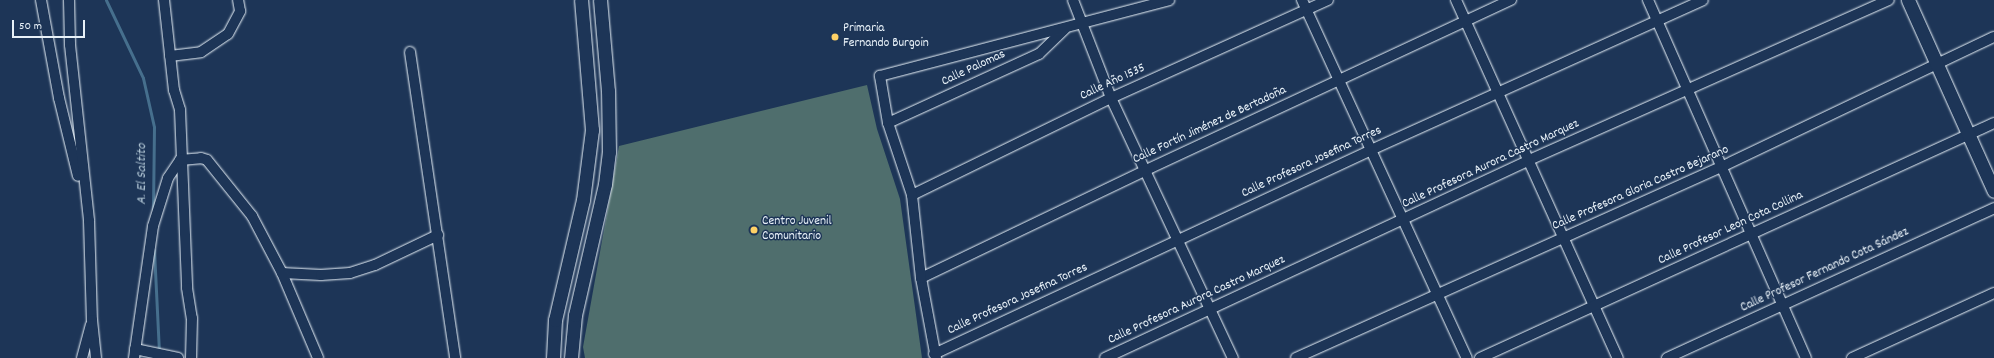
<!DOCTYPE html>
<meta charset="utf-8">
<style>
body{margin:0}
#map{position:relative;width:1994px;height:358px;overflow:hidden;background:#1d3557;font-family:Dekko,sans-serif}
div>[style]{position:absolute}
[style*='--x']{left:calc(var(--x)*1px);top:calc(var(--y)*1px);width:calc(var(--w)*1px);rotate:calc(var(--a)*1deg)}
.green>*{inset:0;background:#4f6e6d}
.stream>*{height:3px;margin:-1.5px;padding:0 1.5px;transform-origin:1.5px;border-radius:1.5px;background:#466f8d}
.roads{filter:drop-shadow(0 0 1px #e8f1f8) drop-shadow(0 0 1px #e8f1f8)}
.minor>*{height:10px;margin:-5px;padding:0 5px;transform-origin:5px;border-radius:5px;background:#1d3557}
.tertiary>*{height:13px;margin:-6.5px;padding:0 6.5px;transform-origin:6.5px;border-radius:6.5px;background:#1d3557}
.dots>*{width:11px;height:11px;translate:-50% -50%;box-sizing:border-box;border:2px solid #1d3557;border-radius:50%}
span{translate:-50% -50%;white-space:nowrap;text-align:center;line-height:1.15;-webkit-text-stroke:3px #1d3557;paint-order:stroke}
.poi-label{font-size:13px;color:#e8f1f8}
.left{translate:0 -50%;text-align:left}
.street-label{font-size:13px;color:#e8f1f8}
.water-label{font-size:14px;color:#afc4d3;font-style:italic}
.scale{position:absolute;left:12px;top:20px;width:73px;height:18px;box-sizing:border-box;border:2px solid #e8f1f8;border-top:0;padding-left:5px;font-size:12px;line-height:14px;white-space:nowrap;color:#e8f1f8;-webkit-text-stroke:3px #1d3557;paint-order:stroke}
</style>
<div id="map">
<div class="green">
<div style="clip-path:polygon(867px 85px,877px 129px,900px 199px,922px 358px,585px 358px,583px 347px,619px 146px)"></div>
</div>
<div class="stream">
<div style="--x:106;--y:0;--w:86;--a:64.6"></div>
<div style="--x:143;--y:78;--w:50;--a:77.3"></div>
<div style="--x:154;--y:127;--w:86;--a:90.7"></div>
<div style="--x:154;--y:250;--w:102;--a:87.2"></div>
</div>
<div class="roads">
<div class="minor">
<div style="--x:41;--y:0;--w:100;--a:79.6"></div>
<div style="--x:59;--y:98;--w:80;--a:76.3"></div>
<div style="--x:69;--y:0;--w:45;--a:88.7"></div>
<div style="--x:70;--y:45;--w:177;--a:83.8"></div>
<div style="--x:89;--y:221;--w:99;--a:88.3"></div>
<div style="--x:92;--y:320;--w:38;--a:84"></div>
<div style="--x:164;--y:0;--w:91;--a:83.7"></div>
<div style="--x:174;--y:90;--w:21;--a:73"></div>
<div style="--x:180;--y:110;--w:178;--a:87.7"></div>
<div style="--x:187;--y:288;--w:30;--a:81"></div>
<div style="--x:192;--y:318;--w:40;--a:91.4"></div>
<div style="--x:1073;--y:0;--w:105;--a:68.8"></div>
<div style="--x:1111;--y:98;--w:287;--a:64.9"></div>
<div style="--x:1302;--y:0;--w:394;--a:65.3"></div>
<div style="--x:1456;--y:0;--w:393;--a:65.7"></div>
<div style="--x:1648;--y:0;--w:391;--a:66.2"></div>
<div style="--x:410;--y:52;--w:309;--a:81.6"></div>
<div style="--x:170;--y:56;--w:31;--a:-7"></div>
<div style="--x:201;--y:52;--w:32;--a:-34"></div>
<div style="--x:228;--y:34;--w:26;--a:-62"></div>
<div style="--x:240;--y:11;--w:11;--a:-100"></div>
<div style="--x:888;--y:123;--w:166;--a:-24.6"></div>
<div style="--x:1039;--y:54;--w:36;--a:-44"></div>
<div style="--x:912;--y:195;--w:221;--a:-26"></div>
<div style="--x:1111;--y:98;--w:238;--a:-24.3"></div>
<div style="--x:282;--y:273;--w:39;--a:3"></div>
<div style="--x:321;--y:275;--w:29;--a:-4"></div>
<div style="--x:350;--y:273;--w:26;--a:-18"></div>
<div style="--x:375;--y:265;--w:70;--a:-25.5"></div>
<div style="--x:921;--y:278;--w:247;--a:-25.6"></div>
<div style="--x:1144;--y:171;--w:405;--a:-25"></div>
<div style="--x:135;--y:349;--w:44;--a:11.8"></div>
<div style="--x:934;--y:354;--w:482;--a:-25"></div>
<div style="--x:1371;--y:150;--w:364;--a:-24.3"></div>
<div style="--x:82;--y:358;--w:34;--a:-75"></div>
<div style="--x:134;--y:358;--w:133;--a:-81.8"></div>
<div style="--x:153;--y:226;--w:50;--a:-72.6"></div>
<div style="--x:168;--y:178;--w:22;--a:-56"></div>
<div style="--x:180;--y:160;--w:21;--a:-5"></div>
<div style="--x:201;--y:158;--w:6;--a:18"></div>
<div style="--x:207;--y:160;--w:72;--a:51.2"></div>
<div style="--x:252;--y:216;--w:64;--a:62.2"></div>
<div style="--x:282;--y:273;--w:92;--a:67"></div>
<div style="--x:936;--y:358;--w:81;--a:-100.6"></div>
<div style="--x:921;--y:278;--w:83;--a:-96.2"></div>
<div style="--x:912;--y:195;--w:76;--a:-108.4"></div>
<div style="--x:888;--y:123;--w:48;--a:-99.7"></div>
<div style="--x:880;--y:76;--w:299;--a:-14.7"></div>
<div style="--x:1105;--y:358;--w:466;--a:-25"></div>
<div style="--x:1527;--y:161;--w:396;--a:-24"></div>
<div style="--x:1296;--y:358;--w:466;--a:-24.2"></div>
<div style="--x:1721;--y:167;--w:302;--a:-25.5"></div>
<div style="--x:1480;--y:358;--w:565;--a:-24.57"></div>
<div style="--x:1667;--y:358;--w:360;--a:-24.6"></div>
<div style="--x:1852;--y:358;--w:156;--a:-24.6"></div>
</div>
<div class="tertiary">
<div style="--x:1908;--y:0;--w:209;--a:65.8"></div>
<div style="--x:553;--y:358;--w:38;--a:-87"></div>
<div style="--x:555;--y:320;--w:123;--a:-76.9"></div>
<div style="--x:583;--y:200;--w:71;--a:-82.7"></div>
<div style="--x:592;--y:130;--w:130;--a:-94.8"></div>
<div style="--x:571;--y:358;--w:43;--a:-84.7"></div>
<div style="--x:575;--y:315;--w:134;--a:-77.1"></div>
<div style="--x:605;--y:184;--w:32;--a:-83"></div>
<div style="--x:609;--y:152;--w:61;--a:-90.9"></div>
<div style="--x:608;--y:91;--w:91;--a:-95"></div>
</div>
</div>
<div class="dots">
<div style="left:835px;top:37px;background:#ffd166"></div>
<div style="left:754px;top:230px;background:#ffd166"></div>
</div>
<div class="poi-label">
<span class="left" style="left:843px;top:37px">Primaria<br>Fernando Burgoin</span>
<span class="left" style="left:762px;top:230px">Centro Juvenil<br>Comunitario</span>
</div>
<div class="street-label">
<span style="left:974px;top:69px;rotate:-25deg">Calle Palomas</span>
<span style="left:1113px;top:83px;rotate:-25deg">Calle Año 1535</span>
<span style="left:1210px;top:126px;rotate:-25deg">Calle Fortín Jiménez de Bertadoña</span>
<span style="left:1312px;top:163px;rotate:-25deg">Calle Profesora Josefina Torres</span>
<span style="left:1491px;top:165px;rotate:-25deg">Calle Profesora Aurora Castro Marquez</span>
<span style="left:1641px;top:189px;rotate:-24deg">Calle Profesora Gloria Castro Bejarano</span>
<span style="left:1731px;top:229px;rotate:-25deg">Calle Profesor Leon Cota Collina</span>
<span style="left:1825px;top:271px;rotate:-25deg">Calle Profesor Fernando Cota Sández</span>
<span style="left:1018px;top:300px;rotate:-25deg">Calle Profesora Josefina Torres</span>
<span style="left:1197px;top:301px;rotate:-25deg">Calle Profesora Aurora Castro Marquez</span>
</div>
<div class="water-label">
<span style="left:142px;top:174px;rotate:-90deg">A. El Saltito</span>
</div>
<div class="scale">50 m</div>
</div>
